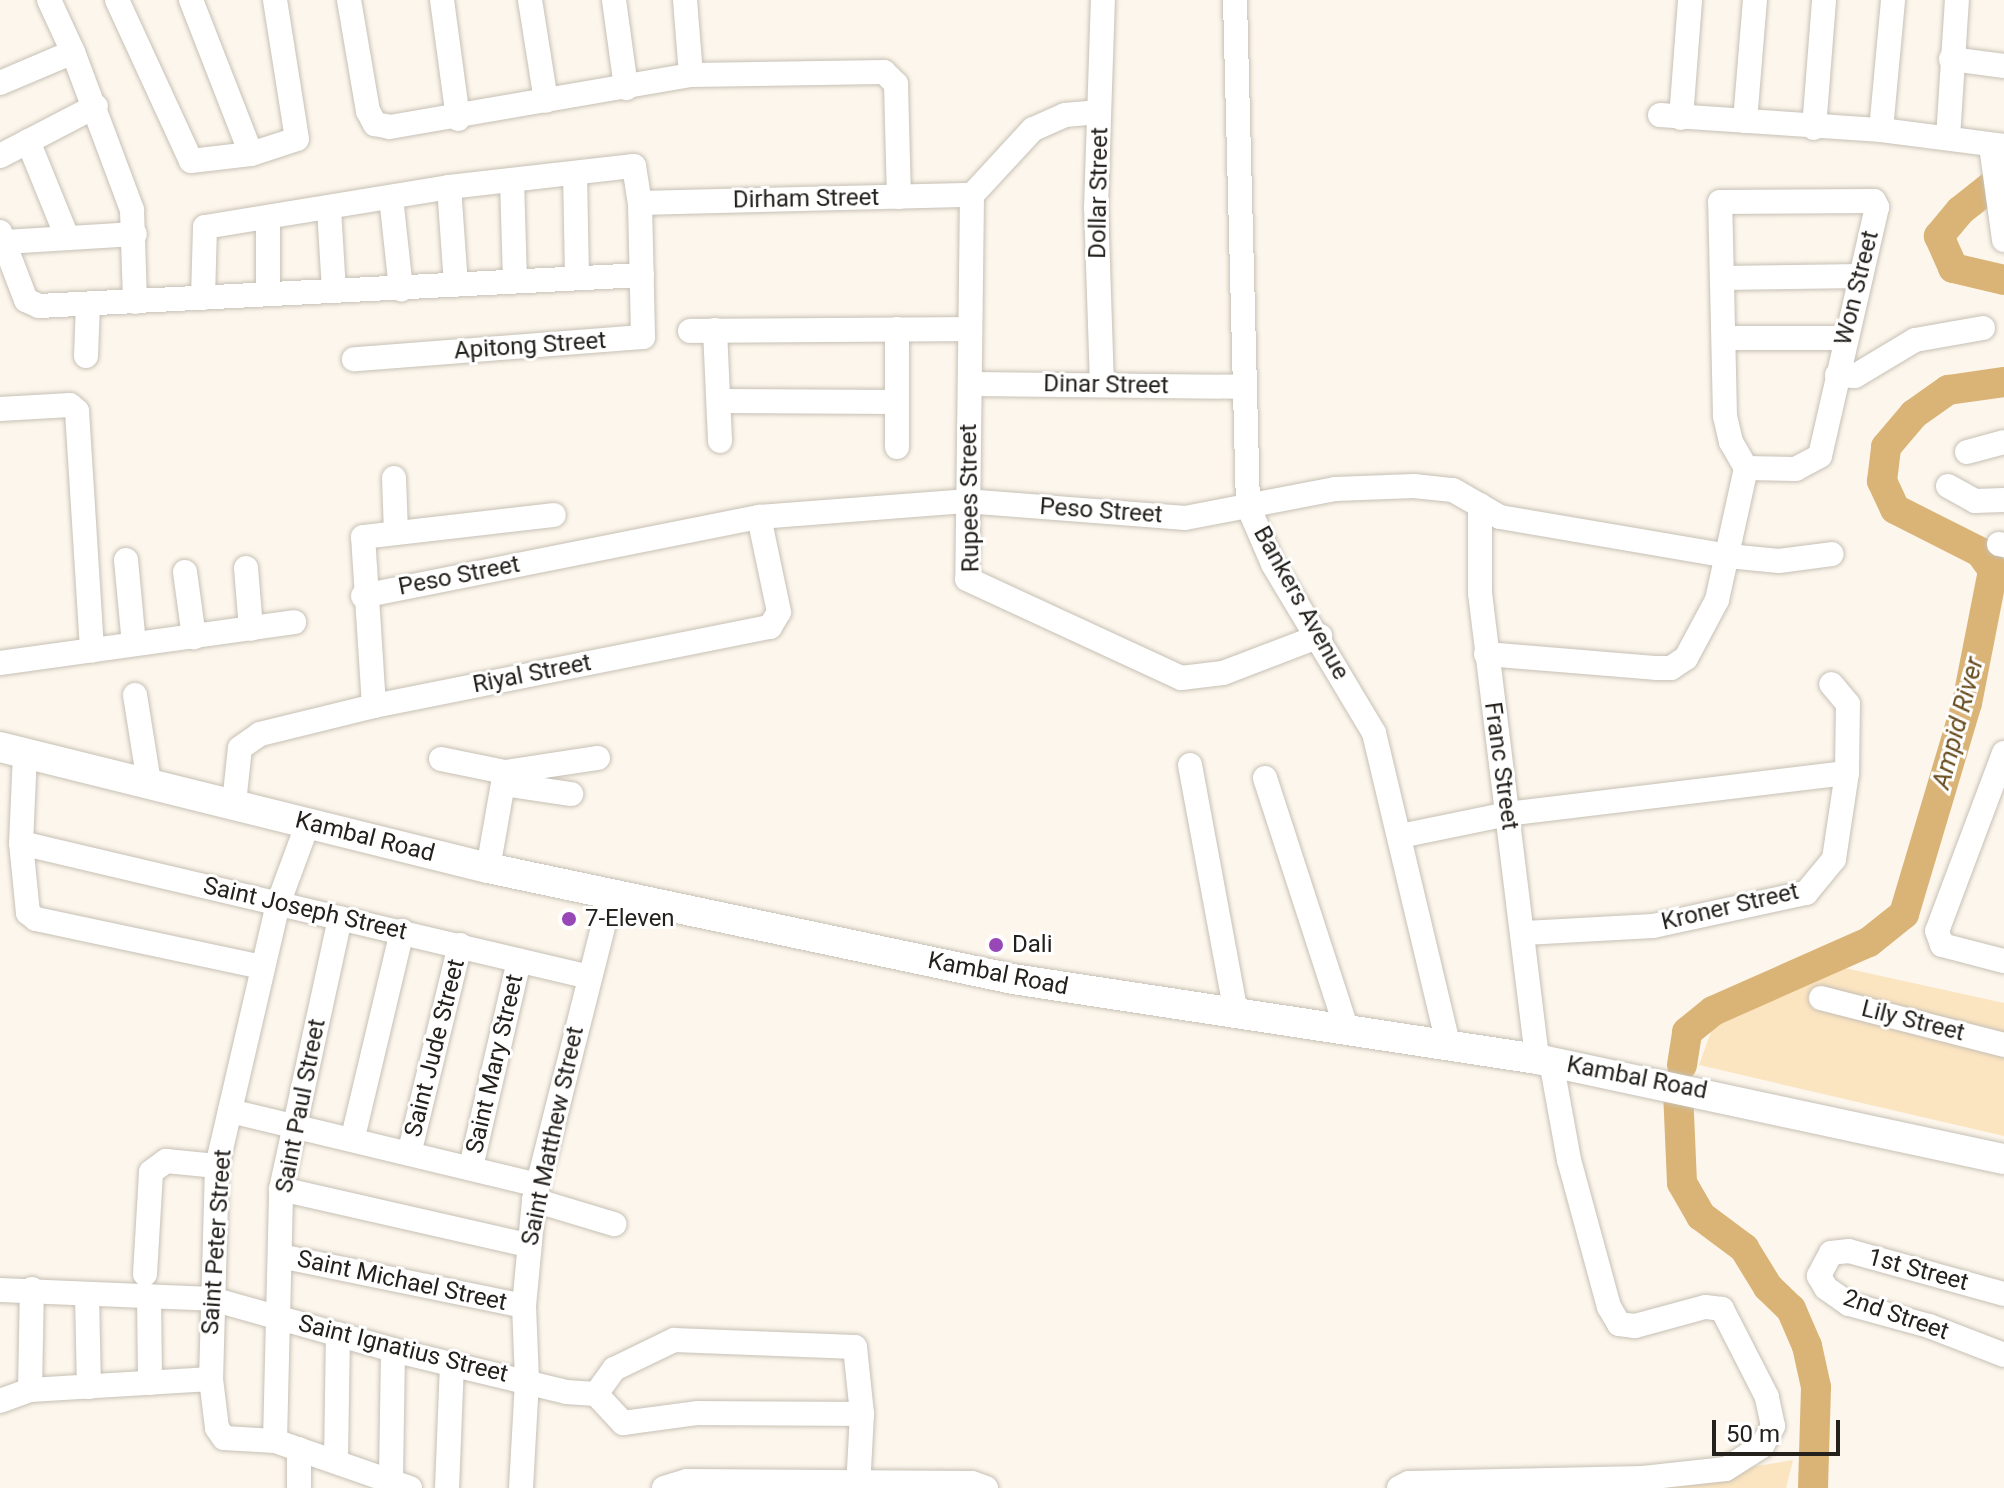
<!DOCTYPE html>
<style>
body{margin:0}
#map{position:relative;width:2004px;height:1488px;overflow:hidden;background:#fdf6ec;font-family:Roboto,sans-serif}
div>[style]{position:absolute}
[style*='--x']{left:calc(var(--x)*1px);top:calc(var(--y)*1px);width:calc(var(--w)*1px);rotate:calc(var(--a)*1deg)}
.green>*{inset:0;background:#fbe4c0}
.river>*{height:30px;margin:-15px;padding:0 15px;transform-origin:15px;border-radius:15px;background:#dab477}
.roads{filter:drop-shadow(0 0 2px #c6c0b5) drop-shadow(0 0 2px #c6c0b5)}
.minor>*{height:24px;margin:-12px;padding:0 12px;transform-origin:12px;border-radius:12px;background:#fff}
.major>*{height:30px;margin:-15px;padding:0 15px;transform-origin:15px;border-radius:15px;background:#fff}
.dots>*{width:22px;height:22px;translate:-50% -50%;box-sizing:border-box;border:4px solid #fff;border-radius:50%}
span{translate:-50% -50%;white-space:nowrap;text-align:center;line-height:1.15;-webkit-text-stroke:6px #fff;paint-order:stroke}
.street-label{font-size:24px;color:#24211d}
.poi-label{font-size:24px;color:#24211d}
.left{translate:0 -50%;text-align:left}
.water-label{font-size:26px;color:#694e20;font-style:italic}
.scale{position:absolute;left:1712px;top:1420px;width:128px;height:36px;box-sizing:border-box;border:4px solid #24211d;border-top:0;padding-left:10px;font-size:24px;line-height:28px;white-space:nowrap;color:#24211d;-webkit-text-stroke:6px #fff;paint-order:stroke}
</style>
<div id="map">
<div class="green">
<div style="clip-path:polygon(1840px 967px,2004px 1003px,2004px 1136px,1699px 1065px,1716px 1018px)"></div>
<div style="clip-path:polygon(1793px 1460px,1786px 1488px,1662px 1488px,1662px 1482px)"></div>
</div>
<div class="river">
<div style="--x:2004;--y:176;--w:56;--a:141.5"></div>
<div style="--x:1960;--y:211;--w:33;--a:130"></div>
<div style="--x:1939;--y:236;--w:35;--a:66"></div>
<div style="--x:1953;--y:268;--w:52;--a:13.2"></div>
<div style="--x:1682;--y:1065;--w:33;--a:-81"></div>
<div style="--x:1687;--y:1032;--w:33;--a:-39"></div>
<div style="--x:1713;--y:1011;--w:171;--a:-23.9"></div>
<div style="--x:1869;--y:942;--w:45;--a:-38.7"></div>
<div style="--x:1904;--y:914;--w:220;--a:-73.4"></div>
<div style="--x:1967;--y:703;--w:136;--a:-78.9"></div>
<div style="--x:1993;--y:570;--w:22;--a:-126"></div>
<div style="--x:1980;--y:552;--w:95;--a:-153.2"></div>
<div style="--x:1895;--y:509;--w:31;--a:-115"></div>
<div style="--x:1882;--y:481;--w:34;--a:-83"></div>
<div style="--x:1886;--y:447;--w:43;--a:-49.7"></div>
<div style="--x:1914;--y:414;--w:42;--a:-35.2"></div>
<div style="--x:1948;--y:390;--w:57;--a:-8.1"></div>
<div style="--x:1678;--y:1091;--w:92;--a:87.5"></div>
<div style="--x:1682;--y:1183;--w:38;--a:60"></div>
<div style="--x:1701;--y:1216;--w:54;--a:36.7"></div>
<div style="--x:1744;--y:1248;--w:46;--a:58.4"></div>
<div style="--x:1768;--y:1287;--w:32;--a:44"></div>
<div style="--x:1791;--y:1309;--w:40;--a:66.6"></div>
<div style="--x:1807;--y:1346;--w:42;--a:77.6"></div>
<div style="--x:1816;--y:1387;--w:101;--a:91.7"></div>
</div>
<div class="roads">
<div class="minor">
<div style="--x:49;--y:0;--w:57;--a:65.2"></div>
<div style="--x:117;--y:0;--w:177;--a:65.3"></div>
<div style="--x:191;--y:161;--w:60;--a:-6.7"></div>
<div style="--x:251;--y:154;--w:48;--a:-18.1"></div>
<div style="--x:297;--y:139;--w:141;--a:-99"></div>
<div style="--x:191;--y:0;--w:165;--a:68.7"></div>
<div style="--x:349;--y:0;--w:113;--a:80.3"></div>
<div style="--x:368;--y:111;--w:15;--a:62"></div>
<div style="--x:375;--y:124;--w:15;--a:11"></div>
<div style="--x:390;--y:127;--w:305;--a:-9.8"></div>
<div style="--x:691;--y:75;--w:193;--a:-0.9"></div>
<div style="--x:884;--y:72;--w:17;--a:45"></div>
<div style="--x:896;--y:84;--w:113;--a:88.5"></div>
<div style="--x:442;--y:0;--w:120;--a:82.3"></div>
<div style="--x:530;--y:0;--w:102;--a:81"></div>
<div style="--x:614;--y:0;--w:89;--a:82.2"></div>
<div style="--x:685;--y:0;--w:75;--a:85.4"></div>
<div style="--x:1235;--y:0;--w:506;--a:88.53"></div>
<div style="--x:1248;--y:506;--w:63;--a:66.7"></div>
<div style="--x:1273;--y:564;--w:197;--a:59.1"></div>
<div style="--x:1374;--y:733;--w:323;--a:76.6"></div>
<div style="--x:1951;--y:59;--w:53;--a:7.5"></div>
<div style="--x:0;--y:83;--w:79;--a:-23"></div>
<div style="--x:73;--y:52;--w:169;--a:69.5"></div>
<div style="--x:132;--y:210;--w:92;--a:88.1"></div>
<div style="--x:1099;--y:112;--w:34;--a:175"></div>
<div style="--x:1065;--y:115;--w:35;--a:156"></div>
<div style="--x:1033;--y:129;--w:90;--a:132.7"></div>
<div style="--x:972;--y:195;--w:384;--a:90.7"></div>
<div style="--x:967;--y:579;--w:236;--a:24.8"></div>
<div style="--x:1181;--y:678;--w:42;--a:-6.8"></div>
<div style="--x:1223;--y:673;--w:104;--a:-20.9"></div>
<div style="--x:1660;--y:115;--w:222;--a:3.9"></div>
<div style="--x:1881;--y:130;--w:124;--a:7.4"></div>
<div style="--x:1681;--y:118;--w:118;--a:-85.6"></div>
<div style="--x:1745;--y:121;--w:121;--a:-85.3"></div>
<div style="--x:1814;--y:128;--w:128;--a:-85.5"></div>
<div style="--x:1881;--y:130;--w:131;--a:-84.7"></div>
<div style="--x:1948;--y:138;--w:138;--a:-86.3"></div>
<div style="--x:28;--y:141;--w:104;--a:67.9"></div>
<div style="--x:1991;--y:146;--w:95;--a:82.1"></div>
<div style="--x:0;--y:156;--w:108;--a:-27.5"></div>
<div style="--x:575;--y:173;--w:105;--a:88.9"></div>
<div style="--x:512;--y:180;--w:100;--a:88.3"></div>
<div style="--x:449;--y:187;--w:98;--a:85.9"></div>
<div style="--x:391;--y:197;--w:93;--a:83.8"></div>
<div style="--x:640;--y:203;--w:332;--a:-1.4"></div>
<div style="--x:329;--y:209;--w:81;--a:86.5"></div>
<div style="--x:0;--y:232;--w:73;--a:69.1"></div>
<div style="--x:26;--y:300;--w:14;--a:25"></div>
<div style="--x:39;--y:306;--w:604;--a:-2.94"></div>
<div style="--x:5;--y:242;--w:130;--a:-3.5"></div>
<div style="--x:1723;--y:278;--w:138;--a:-0.8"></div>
<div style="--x:268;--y:292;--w:74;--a:-90"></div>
<div style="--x:203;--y:298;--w:71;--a:-88.4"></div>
<div style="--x:205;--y:227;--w:247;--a:-9.3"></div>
<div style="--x:449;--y:187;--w:186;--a:-6.5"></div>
<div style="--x:634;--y:166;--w:37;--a:81"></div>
<div style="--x:640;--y:203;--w:134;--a:88.7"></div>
<div style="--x:643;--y:337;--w:290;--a:175.6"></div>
<div style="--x:715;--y:330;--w:111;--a:87.4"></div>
<div style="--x:690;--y:331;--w:280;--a:-0.4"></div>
<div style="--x:1725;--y:338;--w:119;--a:0"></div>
<div style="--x:86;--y:356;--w:52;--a:-87.8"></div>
<div style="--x:1837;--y:375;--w:18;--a:3"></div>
<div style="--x:1855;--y:376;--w:70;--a:-31"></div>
<div style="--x:1915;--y:340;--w:69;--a:-10"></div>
<div style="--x:970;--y:384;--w:272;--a:0.6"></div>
<div style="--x:1102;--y:385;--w:177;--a:-91.9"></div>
<div style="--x:1096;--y:208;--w:208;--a:-88.1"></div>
<div style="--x:722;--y:401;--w:175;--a:0.3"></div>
<div style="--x:0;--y:409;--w:70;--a:-3.3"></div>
<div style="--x:70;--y:405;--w:9;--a:41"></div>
<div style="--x:77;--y:411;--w:240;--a:86.4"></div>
<div style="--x:897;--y:447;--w:118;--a:-90"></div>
<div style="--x:1967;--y:452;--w:38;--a:-15"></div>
<div style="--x:394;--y:478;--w:54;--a:87.9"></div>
<div style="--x:1948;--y:486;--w:31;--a:29"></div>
<div style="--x:1975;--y:501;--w:29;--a:-2"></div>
<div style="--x:1480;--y:505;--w:88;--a:90"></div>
<div style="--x:1480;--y:593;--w:469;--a:83"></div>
<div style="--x:1999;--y:544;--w:5;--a:11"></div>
<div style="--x:126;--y:560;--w:84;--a:84.6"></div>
<div style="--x:246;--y:568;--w:61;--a:85.3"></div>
<div style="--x:185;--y:572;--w:66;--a:82.1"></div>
<div style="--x:363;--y:596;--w:404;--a:-11.3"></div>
<div style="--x:759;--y:517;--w:207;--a:-4.4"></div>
<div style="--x:965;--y:501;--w:221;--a:4.4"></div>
<div style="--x:1185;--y:518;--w:153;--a:-10.9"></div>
<div style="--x:1335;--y:489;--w:79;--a:-2.2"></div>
<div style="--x:1414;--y:486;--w:39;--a:6"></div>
<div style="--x:1453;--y:490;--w:54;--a:29.9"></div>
<div style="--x:1500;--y:517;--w:231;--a:9.7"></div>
<div style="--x:1728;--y:556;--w:51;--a:5.6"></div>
<div style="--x:1779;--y:561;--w:53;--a:-7.5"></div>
<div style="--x:1486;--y:654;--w:172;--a:4.7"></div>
<div style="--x:1657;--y:668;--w:14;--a:0"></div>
<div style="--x:1671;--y:668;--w:18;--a:-34"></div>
<div style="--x:1686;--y:658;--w:66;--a:-61.9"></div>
<div style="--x:1717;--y:600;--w:135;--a:-77.6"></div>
<div style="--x:1746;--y:468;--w:30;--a:-120"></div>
<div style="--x:1731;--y:442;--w:27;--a:-103"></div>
<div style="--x:1725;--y:416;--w:214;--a:-91.3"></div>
<div style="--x:1720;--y:202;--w:154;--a:-0.4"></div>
<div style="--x:1874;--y:201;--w:7;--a:63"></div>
<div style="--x:1877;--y:207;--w:255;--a:102.9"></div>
<div style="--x:1820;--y:456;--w:27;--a:152"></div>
<div style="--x:1796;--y:469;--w:50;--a:-178.9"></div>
<div style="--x:0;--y:663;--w:297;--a:-7.9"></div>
<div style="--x:135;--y:695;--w:88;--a:80.9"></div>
<div style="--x:374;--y:706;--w:169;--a:-93.7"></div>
<div style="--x:363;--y:537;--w:192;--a:-6.6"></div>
<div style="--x:25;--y:753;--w:90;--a:92.5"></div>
<div style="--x:21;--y:843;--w:70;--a:84.3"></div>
<div style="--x:28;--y:913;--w:10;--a:37"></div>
<div style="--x:36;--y:919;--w:231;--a:12"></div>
<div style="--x:2004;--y:753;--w:190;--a:110.6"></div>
<div style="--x:1937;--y:931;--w:15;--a:70"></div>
<div style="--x:1942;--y:945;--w:64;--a:14.5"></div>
<div style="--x:441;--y:759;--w:65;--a:11.5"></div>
<div style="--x:505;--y:772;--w:97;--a:100"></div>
<div style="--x:1190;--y:765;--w:253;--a:79.5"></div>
<div style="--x:505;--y:772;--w:94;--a:-8.6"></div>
<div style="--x:1265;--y:778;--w:266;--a:72"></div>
<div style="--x:503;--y:784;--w:69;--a:8.4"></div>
<div style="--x:234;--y:803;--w:55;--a:-83.8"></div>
<div style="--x:240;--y:748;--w:24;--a:-35"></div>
<div style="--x:260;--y:734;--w:117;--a:-13.8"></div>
<div style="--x:374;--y:706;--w:404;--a:-11.3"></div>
<div style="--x:770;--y:627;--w:17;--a:-59"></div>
<div style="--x:779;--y:612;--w:97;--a:-101.9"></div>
<div style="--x:308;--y:823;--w:86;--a:110.3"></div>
<div style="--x:278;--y:904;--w:269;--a:103.1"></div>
<div style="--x:217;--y:1166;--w:213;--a:91.6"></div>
<div style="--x:211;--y:1379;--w:49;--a:83"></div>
<div style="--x:217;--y:1428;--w:12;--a:55"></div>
<div style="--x:224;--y:1438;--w:51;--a:3.4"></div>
<div style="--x:275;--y:1441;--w:143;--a:19.2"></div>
<div style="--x:1400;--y:836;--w:109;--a:-11.6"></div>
<div style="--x:1507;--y:814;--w:342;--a:-6.9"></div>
<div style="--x:21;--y:843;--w:584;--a:13.27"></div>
<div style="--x:1525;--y:933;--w:128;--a:-3.1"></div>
<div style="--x:1653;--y:926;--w:157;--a:-12.2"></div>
<div style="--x:1806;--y:893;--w:44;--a:-50.5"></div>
<div style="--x:1834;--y:859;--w:87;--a:-81.4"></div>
<div style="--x:1847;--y:773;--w:69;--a:-89.2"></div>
<div style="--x:1848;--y:704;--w:26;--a:-130"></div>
<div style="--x:1821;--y:998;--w:189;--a:14.4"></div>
<div style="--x:230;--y:1111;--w:317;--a:13.5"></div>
<div style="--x:353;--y:1137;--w:212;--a:-76.6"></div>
<div style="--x:410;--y:1150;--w:211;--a:-76.3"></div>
<div style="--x:471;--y:1167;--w:212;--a:-76.9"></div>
<div style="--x:281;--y:1189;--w:252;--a:12.8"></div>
<div style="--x:534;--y:1200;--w:84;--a:16.7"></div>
<div style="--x:280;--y:1256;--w:249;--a:11.6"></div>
<div style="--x:145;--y:1274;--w:102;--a:-86.6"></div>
<div style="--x:151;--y:1172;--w:19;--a:-36"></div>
<div style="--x:166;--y:1161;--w:51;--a:5.6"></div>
<div style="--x:0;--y:1290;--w:212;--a:2.4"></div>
<div style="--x:212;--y:1299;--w:188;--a:15.7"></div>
<div style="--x:393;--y:1350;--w:178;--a:13.6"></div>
<div style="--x:566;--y:1392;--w:30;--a:4"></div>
<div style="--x:87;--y:1294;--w:93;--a:88.8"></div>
<div style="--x:2004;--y:1294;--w:161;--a:-164.5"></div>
<div style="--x:1849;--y:1251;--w:18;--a:174"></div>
<div style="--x:1831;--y:1253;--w:26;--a:118"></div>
<div style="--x:1819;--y:1276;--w:14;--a:60"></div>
<div style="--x:1826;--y:1288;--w:28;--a:35"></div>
<div style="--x:1849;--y:1304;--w:83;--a:15.4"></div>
<div style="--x:1929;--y:1326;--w:80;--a:21.1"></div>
<div style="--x:149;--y:1296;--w:87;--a:89.3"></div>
<div style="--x:30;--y:1390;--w:101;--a:-88.9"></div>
<div style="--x:596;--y:1394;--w:31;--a:-54"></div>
<div style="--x:614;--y:1369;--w:67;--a:-25.8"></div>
<div style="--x:674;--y:1340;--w:181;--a:2.2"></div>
<div style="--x:855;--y:1347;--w:67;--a:84"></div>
<div style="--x:862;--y:1414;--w:74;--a:93.1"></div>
<div style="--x:596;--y:1394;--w:40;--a:47"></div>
<div style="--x:623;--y:1423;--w:76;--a:-7.6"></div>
<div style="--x:698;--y:1413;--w:164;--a:0.3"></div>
<div style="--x:0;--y:1401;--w:32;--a:-20"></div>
<div style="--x:30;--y:1390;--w:181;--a:-3.5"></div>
<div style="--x:275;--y:1441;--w:252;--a:-88.6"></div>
<div style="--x:281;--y:1189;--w:277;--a:-77.7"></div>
<div style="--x:299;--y:1449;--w:39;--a:90"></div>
<div style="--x:336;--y:1460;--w:126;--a:-89.1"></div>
<div style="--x:391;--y:1478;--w:128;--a:-89.1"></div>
<div style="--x:447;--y:1488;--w:125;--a:-87.7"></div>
<div style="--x:521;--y:1488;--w:108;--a:-86.8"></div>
<div style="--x:527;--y:1380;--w:74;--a:-92.3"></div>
<div style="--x:524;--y:1306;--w:106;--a:-84.6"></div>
<div style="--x:534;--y:1200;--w:315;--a:-75.8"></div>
<div style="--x:664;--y:1488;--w:24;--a:-17"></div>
<div style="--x:687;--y:1481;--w:285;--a:0.4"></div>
<div style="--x:972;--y:1483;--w:15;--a:20"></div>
<div style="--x:1399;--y:1488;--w:11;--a:-27"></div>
<div style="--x:1409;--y:1483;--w:234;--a:-1.2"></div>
<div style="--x:1643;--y:1478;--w:83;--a:-6.2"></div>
<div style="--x:1726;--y:1469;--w:43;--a:-32.6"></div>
<div style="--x:1762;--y:1446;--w:23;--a:-61"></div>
<div style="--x:1773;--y:1426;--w:30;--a:-102"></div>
<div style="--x:1767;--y:1397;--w:99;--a:-117.1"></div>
<div style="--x:1722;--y:1309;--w:17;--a:-173"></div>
<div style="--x:1705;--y:1307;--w:73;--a:164.8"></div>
<div style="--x:1635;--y:1326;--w:16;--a:-173"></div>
<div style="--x:1619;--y:1324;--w:20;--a:-120"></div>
<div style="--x:1609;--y:1307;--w:152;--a:-105.2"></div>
<div style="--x:1569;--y:1160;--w:101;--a:-100.3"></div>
</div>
<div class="major">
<div style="--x:0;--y:747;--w:503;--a:13.93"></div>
<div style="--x:488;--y:868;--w:537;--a:11.94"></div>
<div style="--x:1013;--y:979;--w:530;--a:8.68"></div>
<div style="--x:1537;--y:1059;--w:478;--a:12.1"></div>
</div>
</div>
<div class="dots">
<div style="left:569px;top:919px;background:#9847b6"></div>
<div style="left:996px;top:945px;background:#9847b6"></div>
</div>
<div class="street-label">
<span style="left:1099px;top:193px;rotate:-89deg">Dollar Street</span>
<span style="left:806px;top:199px;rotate:-1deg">Dirham Street</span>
<span style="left:1857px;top:288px;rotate:-76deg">Won Street</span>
<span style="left:530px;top:346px;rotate:-4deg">Apitong Street</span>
<span style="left:1106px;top:385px;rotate:1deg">Dinar Street</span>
<span style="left:970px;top:498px;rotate:-91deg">Rupees Street</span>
<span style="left:1101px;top:511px;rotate:4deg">Peso Street</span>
<span style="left:459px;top:576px;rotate:-11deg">Peso Street</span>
<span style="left:1301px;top:603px;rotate:61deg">Bankers Avenue</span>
<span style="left:532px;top:674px;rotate:-11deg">Riyal Street</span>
<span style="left:1501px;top:766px;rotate:82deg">Franc Street</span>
<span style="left:365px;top:837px;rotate:14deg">Kambal Road</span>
<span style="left:1730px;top:907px;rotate:-13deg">Kroner Street</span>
<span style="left:305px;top:909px;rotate:13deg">Saint Joseph Street</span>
<span style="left:998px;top:974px;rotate:11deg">Kambal Road</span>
<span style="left:1913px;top:1021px;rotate:14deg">Lily Street</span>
<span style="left:435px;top:1048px;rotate:-76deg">Saint Jude Street</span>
<span style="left:495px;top:1064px;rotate:-77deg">Saint Mary Street</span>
<span style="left:1637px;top:1078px;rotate:11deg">Kambal Road</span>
<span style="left:301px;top:1106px;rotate:-79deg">Saint Paul Street</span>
<span style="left:553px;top:1136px;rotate:-78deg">Saint Matthew Street</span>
<span style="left:217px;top:1242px;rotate:-86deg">Saint Peter Street</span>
<span style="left:1918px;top:1270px;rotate:15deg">1st Street</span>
<span style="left:402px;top:1281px;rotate:12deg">Saint Michael Street</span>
<span style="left:1896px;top:1315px;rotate:19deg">2nd Street</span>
<span style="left:403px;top:1349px;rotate:14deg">Saint Ignatius Street</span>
</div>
<div class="poi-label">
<span class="left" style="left:585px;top:919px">7-Eleven</span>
<span class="left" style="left:1012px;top:945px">Dali</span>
</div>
<div class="water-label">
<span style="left:1958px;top:723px;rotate:-75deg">Ampid River</span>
</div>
<div class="scale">50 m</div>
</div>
